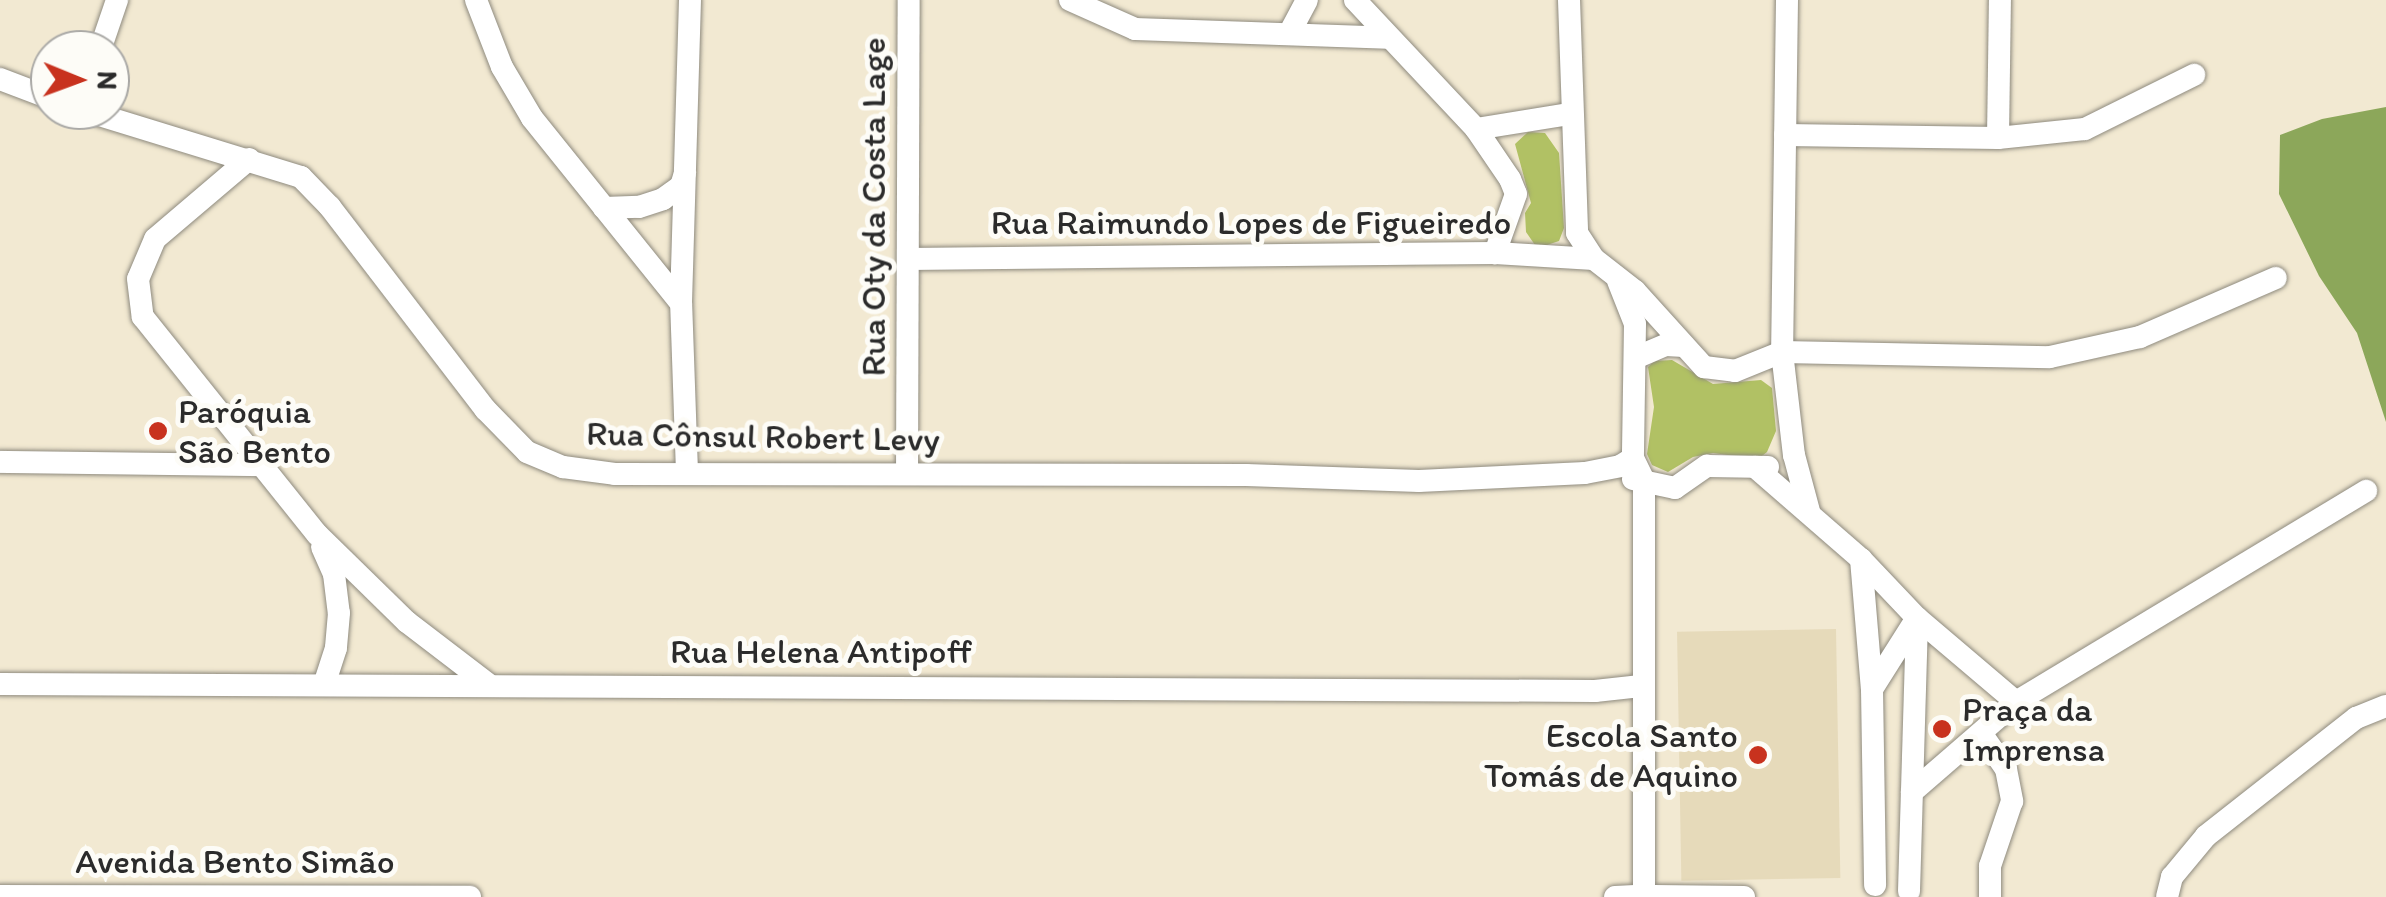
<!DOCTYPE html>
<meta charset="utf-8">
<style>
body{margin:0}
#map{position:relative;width:2386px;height:897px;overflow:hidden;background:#f2e9d2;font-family:Itim,sans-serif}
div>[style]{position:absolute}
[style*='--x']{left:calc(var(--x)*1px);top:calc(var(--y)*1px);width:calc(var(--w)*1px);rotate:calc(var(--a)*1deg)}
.built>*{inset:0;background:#e6daba;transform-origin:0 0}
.green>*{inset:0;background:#b1c164}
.forest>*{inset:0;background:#8ca75a}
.roads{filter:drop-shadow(0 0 2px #8e8a7e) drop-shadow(0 0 2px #8e8a7e)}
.minor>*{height:22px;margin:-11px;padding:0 11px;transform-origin:11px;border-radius:11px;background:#fff}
.dots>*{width:28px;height:28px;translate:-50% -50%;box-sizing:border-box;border:5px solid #fdfcf7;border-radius:50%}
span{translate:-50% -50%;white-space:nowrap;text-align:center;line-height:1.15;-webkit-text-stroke:10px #fdfcf7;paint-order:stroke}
.street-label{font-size:35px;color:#2b2b2b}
.poi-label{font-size:35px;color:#2b2b2b}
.left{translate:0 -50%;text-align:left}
.right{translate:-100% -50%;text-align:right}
.north{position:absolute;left:30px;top:30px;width:100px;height:100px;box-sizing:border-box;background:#fdfcf7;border:2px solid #a9a8a5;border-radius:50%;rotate:91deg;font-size:28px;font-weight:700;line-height:40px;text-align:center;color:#2b2b2b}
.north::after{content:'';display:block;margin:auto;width:35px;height:45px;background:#c8321e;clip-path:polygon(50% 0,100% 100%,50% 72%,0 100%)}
</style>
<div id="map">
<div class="built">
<div style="left:1836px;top:629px;width:249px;height:159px;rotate:89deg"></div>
</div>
<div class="green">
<div style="clip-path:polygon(1528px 132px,1545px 133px,1559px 153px,1564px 228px,1559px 241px,1547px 245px,1535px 245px,1526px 232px,1525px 213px,1531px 203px,1515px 144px)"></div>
<div style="clip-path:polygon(1672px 360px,1713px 384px,1761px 380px,1772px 388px,1776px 431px,1767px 452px,1758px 459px,1713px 453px,1693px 457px,1668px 472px,1652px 465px,1647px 454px,1654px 407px,1648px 367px,1654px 361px)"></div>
</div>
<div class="forest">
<div style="clip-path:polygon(2386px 107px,2386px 422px,2357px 333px,2319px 276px,2279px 194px,2280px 135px,2322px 119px)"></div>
</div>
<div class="roads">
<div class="minor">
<div style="--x:476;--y:0;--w:72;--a:68.8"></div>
<div style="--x:502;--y:67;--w:59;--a:59.5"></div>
<div style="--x:532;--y:118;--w:238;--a:51.2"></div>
<div style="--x:1070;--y:0;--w:71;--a:24"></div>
<div style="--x:1135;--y:29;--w:253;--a:2"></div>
<div style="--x:1355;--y:0;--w:177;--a:46.8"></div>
<div style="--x:1476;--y:129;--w:60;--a:55.8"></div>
<div style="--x:1510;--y:179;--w:16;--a:68"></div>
<div style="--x:1516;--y:194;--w:63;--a:109.6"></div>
<div style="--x:1569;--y:0;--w:233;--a:88"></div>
<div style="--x:1577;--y:233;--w:31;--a:57"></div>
<div style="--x:1594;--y:259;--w:52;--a:38"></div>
<div style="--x:1635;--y:291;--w:103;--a:47.8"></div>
<div style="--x:1704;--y:367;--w:31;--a:7"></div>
<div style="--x:1735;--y:371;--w:51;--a:-22"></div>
<div style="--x:1782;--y:352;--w:268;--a:1.1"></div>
<div style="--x:2050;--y:357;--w:92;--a:-12.5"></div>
<div style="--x:2140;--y:337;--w:148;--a:-23.5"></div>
<div style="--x:1787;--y:0;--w:352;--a:90.8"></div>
<div style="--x:1782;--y:352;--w:104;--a:83.4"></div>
<div style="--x:1794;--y:455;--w:58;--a:75"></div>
<div style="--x:1290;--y:32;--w:36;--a:-62"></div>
<div style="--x:100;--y:50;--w:53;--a:-71.2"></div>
<div style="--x:0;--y:79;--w:53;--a:20.8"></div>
<div style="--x:83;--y:110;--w:228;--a:17.1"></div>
<div style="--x:301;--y:177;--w:42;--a:46"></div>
<div style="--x:330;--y:207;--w:255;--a:52.5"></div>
<div style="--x:485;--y:409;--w:60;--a:45.7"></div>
<div style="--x:527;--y:452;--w:39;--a:23"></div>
<div style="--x:563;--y:467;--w:52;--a:7.7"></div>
<div style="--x:615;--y:474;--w:631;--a:0.09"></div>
<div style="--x:1246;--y:475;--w:173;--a:2"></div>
<div style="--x:1419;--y:481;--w:166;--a:-2.8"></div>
<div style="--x:1585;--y:473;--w:36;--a:-11"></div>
<div style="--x:1620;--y:466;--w:15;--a:-32"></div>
<div style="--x:1476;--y:129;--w:95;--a:-9.1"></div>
<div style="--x:1785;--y:135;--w:213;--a:0.8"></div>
<div style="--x:1998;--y:138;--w:87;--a:-5.9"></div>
<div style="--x:2085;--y:129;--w:122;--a:-26.4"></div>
<div style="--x:1998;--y:138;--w:138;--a:-89.2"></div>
<div style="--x:249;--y:159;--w:123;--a:139.6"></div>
<div style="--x:155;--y:239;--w:43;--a:113"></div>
<div style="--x:138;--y:279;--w:38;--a:83"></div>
<div style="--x:143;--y:317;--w:278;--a:51.3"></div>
<div style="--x:317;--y:534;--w:126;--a:44.4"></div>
<div style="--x:407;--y:622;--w:102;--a:37.4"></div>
<div style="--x:604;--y:208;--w:35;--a:-2"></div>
<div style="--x:639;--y:207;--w:25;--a:-18"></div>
<div style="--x:663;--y:199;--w:22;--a:-36"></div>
<div style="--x:681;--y:186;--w:14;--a:-73"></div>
<div style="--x:908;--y:259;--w:587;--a:-0.59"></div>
<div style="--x:1495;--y:253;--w:99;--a:3.5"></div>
<div style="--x:1618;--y:281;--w:46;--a:68.4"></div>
<div style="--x:1635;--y:324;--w:134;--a:90.9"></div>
<div style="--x:1633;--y:458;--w:25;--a:64"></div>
<div style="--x:1644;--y:481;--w:412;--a:90"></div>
<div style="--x:1635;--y:358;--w:34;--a:-23"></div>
<div style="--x:1666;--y:345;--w:18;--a:3"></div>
<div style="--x:0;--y:462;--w:258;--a:0.7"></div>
<div style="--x:1755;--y:467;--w:140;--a:41"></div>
<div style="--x:1861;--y:559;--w:81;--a:46.5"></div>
<div style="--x:1917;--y:618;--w:130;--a:40.3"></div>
<div style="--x:687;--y:472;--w:169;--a:-92"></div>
<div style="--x:681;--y:303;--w:303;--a:-88.3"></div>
<div style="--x:907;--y:474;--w:474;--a:-89.8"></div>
<div style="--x:1633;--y:479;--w:43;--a:12.1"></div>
<div style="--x:1675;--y:488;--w:39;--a:-35"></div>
<div style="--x:1707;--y:466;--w:61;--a:0.9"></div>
<div style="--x:322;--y:547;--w:30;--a:66"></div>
<div style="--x:334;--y:574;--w:39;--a:83"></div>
<div style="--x:339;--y:613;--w:35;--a:95"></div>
<div style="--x:336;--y:648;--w:38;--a:108"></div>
<div style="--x:1861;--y:559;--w:130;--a:85.2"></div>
<div style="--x:1872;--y:689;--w:196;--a:89.1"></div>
<div style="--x:0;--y:684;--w:1595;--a:0.25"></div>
<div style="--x:1595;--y:691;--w:46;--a:-6.2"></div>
<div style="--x:1872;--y:689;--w:80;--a:-57.7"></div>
<div style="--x:1981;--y:733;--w:44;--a:55.2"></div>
<div style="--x:2006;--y:769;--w:33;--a:79"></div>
<div style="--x:2012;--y:801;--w:69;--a:108.7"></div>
<div style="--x:1990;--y:866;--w:31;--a:90"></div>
<div style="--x:1912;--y:792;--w:138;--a:-40.9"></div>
<div style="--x:2016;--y:702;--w:409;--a:-31.1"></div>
<div style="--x:1909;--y:891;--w:273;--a:-88.3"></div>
<div style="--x:0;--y:896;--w:470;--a:0.1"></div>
<div style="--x:1654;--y:896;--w:90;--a:0.6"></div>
<div style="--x:1615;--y:897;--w:20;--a:-3"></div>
<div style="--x:2167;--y:897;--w:21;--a:-76"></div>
<div style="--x:2172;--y:877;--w:53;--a:-50.3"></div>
<div style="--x:2206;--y:836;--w:191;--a:-38.2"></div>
<div style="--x:2356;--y:718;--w:32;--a:-22"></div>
</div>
</div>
<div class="dots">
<div style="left:158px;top:431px;background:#c8321e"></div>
<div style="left:1942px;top:729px;background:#c8321e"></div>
<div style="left:1758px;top:755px;background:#c8321e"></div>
</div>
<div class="street-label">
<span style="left:873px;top:207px;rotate:-90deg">Rua Oty da Costa Lage</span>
<span style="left:1251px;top:222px">Rua Raimundo Lopes de Figueiredo</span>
<span style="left:763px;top:436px;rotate:1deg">Rua Cônsul Robert Levy</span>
<span style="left:821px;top:651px">Rua Helena Antipoff</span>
<span style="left:235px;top:861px">Avenida Bento Simão</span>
</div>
<div class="poi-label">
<span class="left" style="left:178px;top:431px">Paróquia<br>São Bento</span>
<span class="left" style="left:1962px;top:729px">Praça da<br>Imprensa</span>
<span class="right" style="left:1738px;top:755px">Escola Santo<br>Tomás de Aquino</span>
</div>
<div class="north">N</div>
</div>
